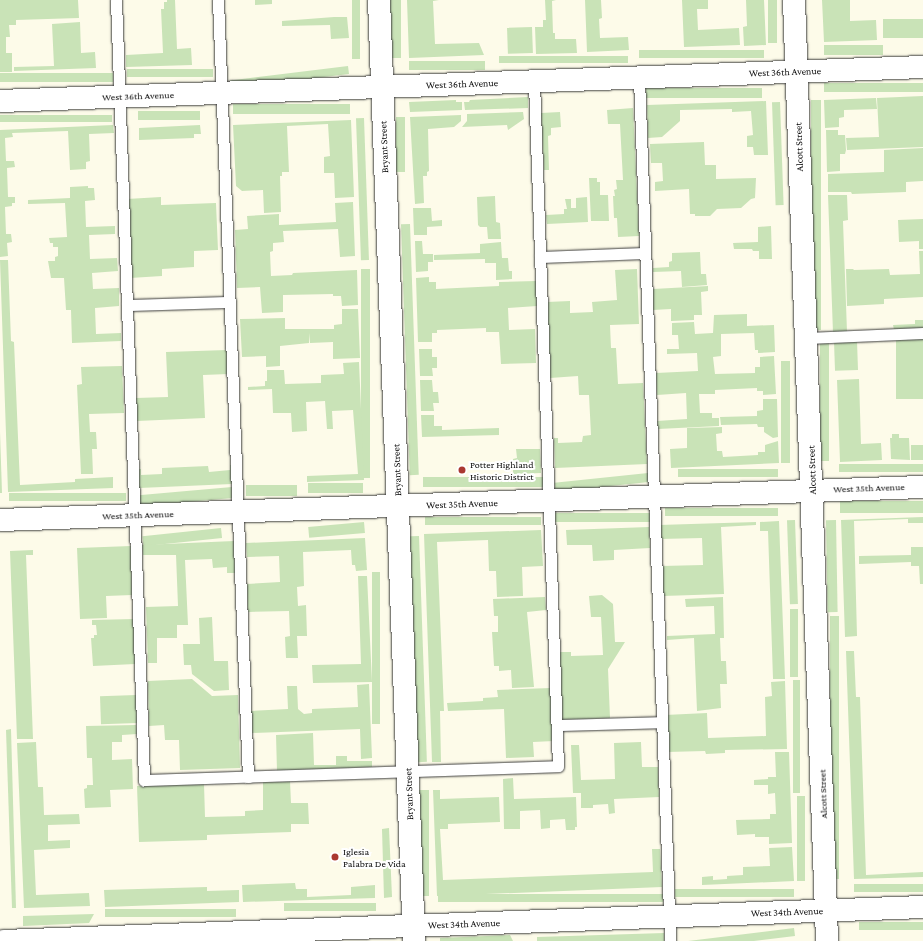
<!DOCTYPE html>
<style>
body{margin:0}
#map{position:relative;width:923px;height:941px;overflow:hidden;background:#fdfbe9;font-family:"Crimson Pro",serif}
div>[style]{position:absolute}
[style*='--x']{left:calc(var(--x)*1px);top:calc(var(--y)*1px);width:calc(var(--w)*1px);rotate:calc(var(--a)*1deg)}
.green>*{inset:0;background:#c9e3b7;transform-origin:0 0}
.roads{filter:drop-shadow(0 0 1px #3d3d3d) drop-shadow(0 0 1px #3d3d3d)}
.lane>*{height:11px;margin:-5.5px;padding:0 5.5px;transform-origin:5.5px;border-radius:5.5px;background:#fff}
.street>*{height:22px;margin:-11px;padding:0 11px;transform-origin:11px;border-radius:11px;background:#fff}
.dots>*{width:11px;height:11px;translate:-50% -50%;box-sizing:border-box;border:2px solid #fff;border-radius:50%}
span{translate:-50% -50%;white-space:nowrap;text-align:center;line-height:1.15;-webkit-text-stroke:4px #fff;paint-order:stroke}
.street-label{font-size:10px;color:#0a0a0a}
.poi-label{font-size:10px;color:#0a0a0a}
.left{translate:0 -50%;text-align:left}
</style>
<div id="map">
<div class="green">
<div style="clip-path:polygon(0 0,78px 0,79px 18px,16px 20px,16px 25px,9px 25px,10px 37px,6px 37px,6px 53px,12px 53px,12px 72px,0 72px)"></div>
<div style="clip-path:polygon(167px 0,175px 0,177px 49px,191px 48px,192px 65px,126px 67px,126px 55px,163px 53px,161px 9px,164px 9px,164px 2px,167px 2px)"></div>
<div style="clip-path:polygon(255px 0,272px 0,272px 4px,255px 5px)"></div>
<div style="left:352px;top:0;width:8px;height:59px"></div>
<div style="left:390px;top:0;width:11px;height:58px"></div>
<div style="clip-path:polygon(407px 0,439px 0,433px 1px,435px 44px,479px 43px,484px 55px,409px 58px)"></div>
<div style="clip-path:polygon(545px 0,556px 0,552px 1px,553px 33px,555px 33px,555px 39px,576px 39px,577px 53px,536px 54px,535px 27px,543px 27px,543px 20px,546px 20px)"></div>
<div style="clip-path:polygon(585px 0,601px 0,602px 18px,599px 19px,600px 38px,628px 37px,629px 50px,587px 52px)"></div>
<div style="clip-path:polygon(682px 0,708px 0,708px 9px,697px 9px,698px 30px,739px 28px,740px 45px,684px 47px)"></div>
<div style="clip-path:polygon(746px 0,764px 0,766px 45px,744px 46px,743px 27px,747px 26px)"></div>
<div style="left:768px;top:0;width:9px;height:43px"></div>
<div style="clip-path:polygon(822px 0,850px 0,850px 21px,876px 20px,877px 40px,824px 42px)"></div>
<div style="clip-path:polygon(334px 17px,347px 17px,349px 38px,331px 39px,330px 25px,282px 26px,282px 21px)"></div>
<div style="left:923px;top:19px;width:19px;height:40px;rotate:90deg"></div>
<div style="clip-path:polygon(80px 22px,81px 53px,95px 52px,96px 68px,14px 71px,14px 67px,54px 66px,52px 24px)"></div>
<div style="left:532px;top:27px;width:26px;height:25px;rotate:88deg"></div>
<div style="left:883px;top:45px;width:10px;height:59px;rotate:90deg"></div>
<div style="left:764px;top:50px;width:8px;height:125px;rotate:90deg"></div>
<div style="left:628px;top:56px;width:7px;height:129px;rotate:90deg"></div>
<div style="left:485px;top:61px;width:9px;height:76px;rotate:90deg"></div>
<div style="left:348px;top:66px;width:8px;height:119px;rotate:83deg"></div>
<div style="left:213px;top:69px;width:8px;height:86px;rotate:90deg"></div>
<div style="left:113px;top:73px;width:9px;height:113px;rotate:90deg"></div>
<div style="left:923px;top:83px;width:9px;height:99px;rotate:90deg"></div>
<div style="left:762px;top:88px;width:10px;height:116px;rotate:90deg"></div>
<div style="clip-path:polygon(923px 96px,923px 147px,847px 150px,846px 138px,879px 137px,877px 98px)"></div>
<div style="clip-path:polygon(528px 97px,528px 108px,465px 110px,464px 102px,469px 102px,470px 100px)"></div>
<div style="clip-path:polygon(876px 98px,877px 109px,844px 110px,844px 117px,839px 118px,839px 127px,825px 128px,824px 100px)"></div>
<div style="clip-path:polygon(456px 100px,456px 102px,462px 102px,462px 110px,410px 112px,409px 102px)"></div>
<div style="left:811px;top:100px;width:10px;height:230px"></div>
<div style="clip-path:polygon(766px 101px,768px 155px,754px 155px,753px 147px,747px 147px,747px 136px,753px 135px,751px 111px,732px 112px,732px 109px,680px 110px,680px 121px,662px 137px,648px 138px,647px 105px)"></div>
<div style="left:780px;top:102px;width:103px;height:8px;rotate:88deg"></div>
<div style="left:350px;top:104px;width:10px;height:117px;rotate:90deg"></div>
<div style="clip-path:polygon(633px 108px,639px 236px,618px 237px,617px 218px,614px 218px,613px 196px,615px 196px,614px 190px,617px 189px,616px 180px,623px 180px,620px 124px,608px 124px,607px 110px)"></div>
<div style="left:200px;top:111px;width:9px;height:62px;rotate:90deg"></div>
<div style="clip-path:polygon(523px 112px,524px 119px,508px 130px,507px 125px,462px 127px,467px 121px,467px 114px)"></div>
<div style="clip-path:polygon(560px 112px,561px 127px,551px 128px,551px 135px,548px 136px,549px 170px,544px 170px,541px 113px)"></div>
<div style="left:112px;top:115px;width:7px;height:112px;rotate:90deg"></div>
<div style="clip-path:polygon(461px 115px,461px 121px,454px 127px,428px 129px,429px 171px,427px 172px,427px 176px,423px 176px,424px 203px,415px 204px,410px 117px)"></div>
<div style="left:396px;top:117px;width:9px;height:55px"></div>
<div style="left:364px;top:118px;width:142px;height:8px;rotate:88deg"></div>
<div style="clip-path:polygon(351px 120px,354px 197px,335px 198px,334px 173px,324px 173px,324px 157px,330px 156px,328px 124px,287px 126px,289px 172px,282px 172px,282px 176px,280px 176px,281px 212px,264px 213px,263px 190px,242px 191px,236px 186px,233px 125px)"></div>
<div style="clip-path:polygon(113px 125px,114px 133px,89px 134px,90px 161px,86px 162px,86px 169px,70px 170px,68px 131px,12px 133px,13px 137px,5px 138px,6px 161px,14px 161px,15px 167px,7px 168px,8px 197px,15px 197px,15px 203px,12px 203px,12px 206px,5px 207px,6px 234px,11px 234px,12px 242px,7px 243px,8px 256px,0 257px,0 130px)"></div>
<div style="clip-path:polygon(200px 125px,201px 134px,194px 134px,194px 138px,139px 140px,139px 128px)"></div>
<div style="clip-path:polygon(826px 130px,838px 130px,838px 135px,845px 135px,846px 150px,845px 154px,840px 154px,840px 171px,827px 172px)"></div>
<div style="clip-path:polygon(704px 142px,705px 165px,716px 165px,716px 179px,756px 178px,755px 198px,751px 199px,741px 208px,717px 209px,710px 216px,695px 216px,695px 214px,690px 214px,689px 189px,655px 191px,655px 182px,663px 181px,662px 163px,651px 163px,650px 144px)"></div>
<div style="clip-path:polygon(923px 148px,923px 181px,906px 182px,906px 192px,852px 194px,851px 192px,828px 192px,828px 174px,884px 172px,884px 150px)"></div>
<div style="clip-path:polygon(589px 178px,597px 178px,597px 182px,600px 182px,600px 195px,608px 195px,609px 221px,591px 221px)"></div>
<div style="clip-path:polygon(88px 186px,88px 188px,94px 188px,95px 200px,85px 201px,86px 227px,115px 226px,115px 234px,89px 235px,90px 259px,117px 258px,118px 271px,92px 273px,93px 289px,119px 288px,119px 306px,95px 308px,96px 334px,121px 333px,121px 341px,72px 343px,71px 310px,66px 310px,64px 278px,51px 278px,48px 261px,55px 261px,55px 257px,58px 256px,58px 247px,53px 247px,53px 243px,50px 243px,49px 238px,67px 237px,65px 203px,28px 204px,28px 200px,70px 198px,70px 187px)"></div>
<div style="clip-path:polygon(828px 195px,847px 195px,848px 220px,843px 221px,847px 332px,833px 333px)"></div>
<div style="clip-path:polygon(495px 196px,496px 222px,500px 223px,501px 239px,488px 239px,487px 227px,480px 227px,478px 225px,477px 197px)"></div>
<div style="clip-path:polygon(161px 197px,161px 205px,216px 203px,218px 250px,194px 251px,194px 267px,162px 269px,162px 276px,130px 278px,127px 199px)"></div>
<div style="clip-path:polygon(587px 197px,588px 222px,547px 224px,546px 215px,564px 214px,564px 209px,567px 209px,565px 199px,571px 199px,571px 208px,576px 208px,576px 198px)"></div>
<div style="clip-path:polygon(353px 202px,355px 256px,340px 257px,338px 229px,283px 231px,284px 242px,273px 243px,273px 251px,270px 252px,271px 276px,292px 275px,293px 273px,357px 270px,358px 305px,342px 306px,341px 296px,333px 296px,333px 294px,283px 295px,283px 312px,262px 313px,260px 287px,237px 288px,235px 230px,248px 229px,247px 216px,279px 214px,279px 225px,336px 222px,335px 203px)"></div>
<div style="clip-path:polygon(413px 208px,431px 208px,432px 221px,442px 220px,442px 226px,427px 227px,427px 235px,414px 235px)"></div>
<div style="clip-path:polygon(923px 219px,923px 249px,919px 249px,919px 241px,899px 242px,898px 220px)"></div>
<div style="left:410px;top:224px;width:251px;height:9px;rotate:88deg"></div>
<div style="clip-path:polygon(771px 226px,772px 259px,759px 259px,759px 251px,753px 251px,752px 249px,734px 249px,733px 243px,758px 242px,758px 227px)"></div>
<div style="clip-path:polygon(415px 241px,422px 241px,423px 254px,433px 254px,433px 262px,428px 262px,428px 271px,416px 272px)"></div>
<div style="clip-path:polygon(501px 242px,502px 258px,508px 258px,509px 271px,512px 271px,512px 279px,496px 280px,496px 263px,485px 263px,485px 259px,434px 260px,434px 255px,480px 253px,480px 244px)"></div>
<div style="clip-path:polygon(919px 251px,923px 251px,923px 297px,884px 299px,884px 304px,847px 306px,846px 269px,853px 269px,854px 270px,889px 269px,890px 275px,920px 274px)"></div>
<div style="clip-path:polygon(700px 252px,701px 274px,706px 274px,707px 285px,682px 287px,681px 271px,653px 272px,653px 268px,669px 267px,669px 262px,672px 261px,672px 253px)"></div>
<div style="clip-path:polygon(0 260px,8px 260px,11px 341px,14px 342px,20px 485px,75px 482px,75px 479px,113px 477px,113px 488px,8px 492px)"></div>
<div style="left:361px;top:269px;width:9px;height:209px"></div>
<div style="clip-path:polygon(637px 269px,639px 324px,610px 325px,611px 348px,616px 348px,618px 384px,643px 383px,647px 464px,555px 468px,554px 438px,558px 438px,558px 443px,582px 442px,583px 436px,591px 435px,589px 395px,579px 395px,578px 376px,550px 378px,547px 302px,570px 301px,570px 313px,593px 312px,592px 302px,617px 300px,615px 270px)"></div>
<div style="clip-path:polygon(429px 277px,429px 282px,436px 282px,436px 289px,499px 286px,499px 282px,536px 281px,537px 306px,508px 308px,509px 330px,535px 329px,536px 363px,501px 364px,499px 332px,486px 332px,486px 328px,437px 330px,437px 333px,432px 333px,432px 342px,418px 342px,416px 278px)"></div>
<div style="clip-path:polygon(708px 286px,708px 291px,701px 292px,702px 315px,694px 315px,694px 320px,671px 321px,671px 309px,653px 310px,653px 289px)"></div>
<div style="clip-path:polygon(342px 309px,358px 309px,360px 358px,333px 359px,333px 342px,310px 343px,309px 333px,309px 343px,280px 346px,280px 366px,266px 367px,266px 356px,242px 357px,240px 319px,285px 318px,285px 329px,334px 329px,334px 325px,342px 324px)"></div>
<div style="clip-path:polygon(747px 314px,747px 326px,774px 325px,775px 352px,758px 353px,758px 350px,755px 350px,754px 333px,721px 334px,721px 356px,713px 357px,715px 374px,755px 373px,755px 367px,760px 367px,760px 357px,774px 356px,776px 394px,763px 395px,763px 391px,757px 391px,757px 388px,715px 390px,715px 394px,699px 394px,700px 413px,712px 413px,712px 418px,719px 418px,719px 426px,658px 429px,657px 421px,687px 419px,686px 392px,686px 393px,657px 395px,656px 373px,698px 371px,697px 353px,667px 354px,667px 349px,679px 349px,678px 335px,672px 335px,672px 323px,694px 322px,695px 334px,713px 333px,714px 315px)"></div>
<div style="clip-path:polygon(915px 320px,923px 320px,923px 329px,894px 330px,893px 325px,915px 324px)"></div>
<div style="left:923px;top:337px;width:62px;height:27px;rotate:90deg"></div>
<div style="left:857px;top:341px;width:29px;height:23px;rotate:88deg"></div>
<div style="left:820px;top:342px;width:9px;height:119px"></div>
<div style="clip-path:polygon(419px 349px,432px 349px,432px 357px,437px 357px,437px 368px,432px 368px,433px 376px,420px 376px)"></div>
<div style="clip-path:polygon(227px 350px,228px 374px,203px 375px,205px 418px,137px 421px,136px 398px,168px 397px,166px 352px)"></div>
<div style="left:781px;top:361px;width:9px;height:102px"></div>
<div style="clip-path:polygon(359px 362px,364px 480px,307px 482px,307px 476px,358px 474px,353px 410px,332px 411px,333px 429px,327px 429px,325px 401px,306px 402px,307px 431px,292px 432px,291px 413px,273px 413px,272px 389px,248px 390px,248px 387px,265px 386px,265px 381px,267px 381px,267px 370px,284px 370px,285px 384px,321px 383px,321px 375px,344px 374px,343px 363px)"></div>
<div style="clip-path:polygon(122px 366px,124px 413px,89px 414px,90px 432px,96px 432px,97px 449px,92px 449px,93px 474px,81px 474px,77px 385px,82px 384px,81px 367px)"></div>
<div style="clip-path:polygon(859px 379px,861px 444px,881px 443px,882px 460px,840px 462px,837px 380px)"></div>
<div style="clip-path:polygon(420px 380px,432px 380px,433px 392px,438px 392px,439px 403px,433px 403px,434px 411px,421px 411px)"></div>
<div style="clip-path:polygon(763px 399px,777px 399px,778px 437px,773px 438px,764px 432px,764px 427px,758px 427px,757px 424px,721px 425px,720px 417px,757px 416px,757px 411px,763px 410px)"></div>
<div style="clip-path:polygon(421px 415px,434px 415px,434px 426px,442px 426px,442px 430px,499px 428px,499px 435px,422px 437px)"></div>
<div style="clip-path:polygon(722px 427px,722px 433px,716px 434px,717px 451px,722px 451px,723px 457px,758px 455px,758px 452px,765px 452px,765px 445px,778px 441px,779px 463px,671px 468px,670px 449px,687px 448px,687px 428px)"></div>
<div style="clip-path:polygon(0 432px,2px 493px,0 493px)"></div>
<div style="clip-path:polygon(892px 434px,899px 434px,899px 438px,909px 438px,910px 460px,891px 459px,890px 438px,892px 438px)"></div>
<div style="left:911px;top:445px;width:12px;height:15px"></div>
<div style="clip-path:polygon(516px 449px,540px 449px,541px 473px,513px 474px,513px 459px,517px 458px)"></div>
<div style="left:923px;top:464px;width:8px;height:84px;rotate:90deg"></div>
<div style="clip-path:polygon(230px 465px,232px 465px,232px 484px,139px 488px,138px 469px,141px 469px,141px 475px,162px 474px,162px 468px,208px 466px,209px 472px,230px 470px)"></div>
<div style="left:778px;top:469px;width:8px;height:100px;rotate:90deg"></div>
<div style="left:648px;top:473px;width:9px;height:94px;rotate:84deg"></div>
<div style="left:543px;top:477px;width:10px;height:120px;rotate:90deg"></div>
<div style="left:363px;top:483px;width:10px;height:55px;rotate:90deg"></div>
<div style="left:297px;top:485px;width:11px;height:51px;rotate:90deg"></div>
<div style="left:232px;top:487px;width:11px;height:94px;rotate:85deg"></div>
<div style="left:126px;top:493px;width:8px;height:117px;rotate:90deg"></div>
<div style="left:923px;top:501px;width:12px;height:83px;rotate:90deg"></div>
<div style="left:778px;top:508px;width:8px;height:113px;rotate:90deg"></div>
<div style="left:650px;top:513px;width:9px;height:95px;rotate:90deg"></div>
<div style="left:541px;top:517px;width:8px;height:116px;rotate:90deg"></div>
<div style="clip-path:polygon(923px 517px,923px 523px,908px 523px,908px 519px,854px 521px,857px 636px,845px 637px,841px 520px)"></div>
<div style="left:795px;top:520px;width:84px;height:8px;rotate:88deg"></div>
<div style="left:836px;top:520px;width:92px;height:10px;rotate:89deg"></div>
<div style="clip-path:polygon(779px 521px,785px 679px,773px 679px,768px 531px,760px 531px,760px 522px)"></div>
<div style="left:364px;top:522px;width:11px;height:56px;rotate:85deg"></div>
<div style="clip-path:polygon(756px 522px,756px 525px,721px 527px,724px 594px,663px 596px,662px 566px,703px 565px,702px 538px,660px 539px,659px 525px)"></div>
<div style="clip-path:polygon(649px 527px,650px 548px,614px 550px,614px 560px,593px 561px,592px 545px,567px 545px,566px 530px)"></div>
<div style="left:221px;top:528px;width:10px;height:79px;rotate:84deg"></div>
<div style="clip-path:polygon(541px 530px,543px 566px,522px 567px,523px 596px,497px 597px,496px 571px,489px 571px,488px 540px,437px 542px,444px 711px,440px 711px,441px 762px,432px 762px,424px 534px)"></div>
<div style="left:419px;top:536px;width:226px;height:9px;rotate:88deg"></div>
<div style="clip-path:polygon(365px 538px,367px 570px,356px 571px,355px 565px,352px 565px,351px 550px,303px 552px,304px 586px,297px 587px,298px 606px,306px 605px,307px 636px,297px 636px,298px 658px,286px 658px,285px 637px,290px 636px,289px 611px,248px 612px,247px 584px,280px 582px,279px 556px,247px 557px,246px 543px)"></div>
<div style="clip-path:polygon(234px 541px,235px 573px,227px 573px,227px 567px,213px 568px,212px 559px,185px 560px,188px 625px,177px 625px,177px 638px,157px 638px,157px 663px,148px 663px,146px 607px,178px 606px,176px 555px,143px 555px,142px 545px)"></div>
<div style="clip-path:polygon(131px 546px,132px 595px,106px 596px,107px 618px,80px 619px,77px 548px)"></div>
<div style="clip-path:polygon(911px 547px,923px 547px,923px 584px,920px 584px,919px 566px,911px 566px,911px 562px,859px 564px,859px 556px,911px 555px)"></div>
<div style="clip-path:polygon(33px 550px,33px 555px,26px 555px,33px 739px,17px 739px,10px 551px)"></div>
<div style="left:372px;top:572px;width:8px;height:152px"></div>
<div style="clip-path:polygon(358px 576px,367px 576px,372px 682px,313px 683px,312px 665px,361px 664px)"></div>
<div style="clip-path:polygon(602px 595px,613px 604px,615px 642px,625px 642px,608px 669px,610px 718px,562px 720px,559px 652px,571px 652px,571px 656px,603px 655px,601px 617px,591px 617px,589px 596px)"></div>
<div style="clip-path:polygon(545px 597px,546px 610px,527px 612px,534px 687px,512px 688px,511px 670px,499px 671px,499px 666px,494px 666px,492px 632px,498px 632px,498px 616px,494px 616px,493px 599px)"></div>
<div style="clip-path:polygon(723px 597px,724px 638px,720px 638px,721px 661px,726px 661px,727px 684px,720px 684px,721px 708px,697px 711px,694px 638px,667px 640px,667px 636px,715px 634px,714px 606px,686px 607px,685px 599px)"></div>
<div style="left:790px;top:609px;width:8px;height:68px"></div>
<div style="left:830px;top:616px;width:9px;height:263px"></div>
<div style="clip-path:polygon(212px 617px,214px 661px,228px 661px,229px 690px,214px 691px,192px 674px,191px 665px,184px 665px,183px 644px,200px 644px,199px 618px)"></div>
<div style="clip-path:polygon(134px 619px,135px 664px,93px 666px,91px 638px,94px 638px,94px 635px,97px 635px,96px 625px,92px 625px,92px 620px)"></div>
<div style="clip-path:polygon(846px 651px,854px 651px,856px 697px,860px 697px,866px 875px,923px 872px,923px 877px,854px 879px)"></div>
<div style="clip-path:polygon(192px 679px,212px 696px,238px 695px,240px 768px,180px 770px,179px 740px,165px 740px,164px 725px,149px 726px,148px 681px)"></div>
<div style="left:793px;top:680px;width:7px;height:113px"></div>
<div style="clip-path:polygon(785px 681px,787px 749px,725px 750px,725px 753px,706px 754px,705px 751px,667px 752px,665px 715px,707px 713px,708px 738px,766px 736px,765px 697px,772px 696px,771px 682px)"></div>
<div style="clip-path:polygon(369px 684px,372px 758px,361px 759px,360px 729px,252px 733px,251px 711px,288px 709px,287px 686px,297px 686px,298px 709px,304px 714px,312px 713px,312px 709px,358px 707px,357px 685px)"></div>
<div style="clip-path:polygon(551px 688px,554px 741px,533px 742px,534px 757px,506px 758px,504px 709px,448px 711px,447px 703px,483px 701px,483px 698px,498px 697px,497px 690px)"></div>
<div style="left:136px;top:695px;width:28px;height:36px;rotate:88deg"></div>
<div style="clip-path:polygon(136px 725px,137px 734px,122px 735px,122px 742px,112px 742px,112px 760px,132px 759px,133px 789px,110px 790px,111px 807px,85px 808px,84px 789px,87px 788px,87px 785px,93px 785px,92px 758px,87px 758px,86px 726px)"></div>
<div style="clip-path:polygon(11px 729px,16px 908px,12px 908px,6px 730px)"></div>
<div style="clip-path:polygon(313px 733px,314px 765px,336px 765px,336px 756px,347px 756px,347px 761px,372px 761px,372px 767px,277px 771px,276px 735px)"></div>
<div style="clip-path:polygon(36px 742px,38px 787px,43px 787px,44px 815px,79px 814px,80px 824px,48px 825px,48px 841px,70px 840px,70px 848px,34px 850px,36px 895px,89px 893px,90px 906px,24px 908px,17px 743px)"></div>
<div style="clip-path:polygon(641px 742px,642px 767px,658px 767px,659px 797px,614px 799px,615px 813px,609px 814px,608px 804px,593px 805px,593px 808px,581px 808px,581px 793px,573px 793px,571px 745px,579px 745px,581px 780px,615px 779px,614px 743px)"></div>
<div style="clip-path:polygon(775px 752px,789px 752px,792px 843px,769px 844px,769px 837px,755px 837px,755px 834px,737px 835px,736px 820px,770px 819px,770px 814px,776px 814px,775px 793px,768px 794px,768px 785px,754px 785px,754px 780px,768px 779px,768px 777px,776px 777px)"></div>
<div style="clip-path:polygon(513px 778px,514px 799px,576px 797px,577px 827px,575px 827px,575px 830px,566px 830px,565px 819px,550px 820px,550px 828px,541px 829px,540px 810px,520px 811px,520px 829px,504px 829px,503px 779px)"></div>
<div style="clip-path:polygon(290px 781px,291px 803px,308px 803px,309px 824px,291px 824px,291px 832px,207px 835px,207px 840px,139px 842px,137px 786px,204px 784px,205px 817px,245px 816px,245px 811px,263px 810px,263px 782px)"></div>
<div style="left:418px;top:790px;width:11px;height:106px"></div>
<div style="clip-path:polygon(433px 790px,440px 790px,440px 799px,499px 797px,500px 822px,448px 824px,448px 829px,440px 829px,443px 880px,653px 872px,652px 849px,660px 849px,662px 887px,437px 896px)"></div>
<div style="left:797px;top:796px;width:8px;height:85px"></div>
<div style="clip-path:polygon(389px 828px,392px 897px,384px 898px,382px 829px)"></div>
<div style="clip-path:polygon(792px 847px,794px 881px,702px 885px,702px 877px,713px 876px,713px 880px,727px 879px,727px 876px,743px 875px,743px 867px,770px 866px,769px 848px)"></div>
<div style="clip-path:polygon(295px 883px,296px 889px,307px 889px,307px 897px,351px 895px,351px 887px,375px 885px,375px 898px,243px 902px,242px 885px)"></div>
<div style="left:923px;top:884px;width:8px;height:69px;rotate:90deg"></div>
<div style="clip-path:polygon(207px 887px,207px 891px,239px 890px,239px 902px,105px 907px,104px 890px)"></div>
<div style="left:794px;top:889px;width:8px;height:119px;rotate:90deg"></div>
<div style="left:663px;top:894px;width:8px;height:225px;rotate:90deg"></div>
<div style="left:376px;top:903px;width:8px;height:92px;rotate:90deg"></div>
<div style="left:236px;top:909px;width:8px;height:131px;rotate:90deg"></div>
<div style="clip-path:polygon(94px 914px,89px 923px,23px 926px,23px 916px)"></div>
<div style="left:923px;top:922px;width:8px;height:64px;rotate:90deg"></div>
<div style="left:794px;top:928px;width:8px;height:119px;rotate:83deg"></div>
<div style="clip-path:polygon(664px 933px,664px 941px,537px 941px,537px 937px)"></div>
<div style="clip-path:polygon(510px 935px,513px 941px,440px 941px,440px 938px)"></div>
</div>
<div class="roads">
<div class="lane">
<div style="--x:116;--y:0;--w:781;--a:87.94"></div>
<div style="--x:144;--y:780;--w:414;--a:-1.9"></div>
<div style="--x:558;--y:766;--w:684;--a:-92.01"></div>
<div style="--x:218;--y:0;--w:778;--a:87.79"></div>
<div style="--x:639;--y:78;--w:864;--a:87.94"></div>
<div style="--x:540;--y:257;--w:105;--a:-2.2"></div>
<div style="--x:127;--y:305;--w:102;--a:-1.7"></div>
<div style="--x:807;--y:338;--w:116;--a:-2.5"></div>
<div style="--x:557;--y:725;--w:105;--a:-1.6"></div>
</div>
<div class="street">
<div style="--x:379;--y:0;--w:942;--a:87.87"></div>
<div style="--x:794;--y:0;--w:942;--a:87.99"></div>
<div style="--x:0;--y:101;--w:924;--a:-2.11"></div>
<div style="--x:0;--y:520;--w:924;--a:-2.05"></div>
<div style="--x:4;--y:941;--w:920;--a:-2.12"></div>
</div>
</div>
<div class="dots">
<div style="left:462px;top:470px;background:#aa3832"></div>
<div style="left:335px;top:857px;background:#aa3832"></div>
</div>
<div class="street-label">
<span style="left:785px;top:72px;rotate:-2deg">West 36th Avenue</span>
<span style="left:462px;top:84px;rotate:-2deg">West 36th Avenue</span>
<span style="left:138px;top:96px;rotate:-2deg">West 36th Avenue</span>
<span style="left:384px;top:147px;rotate:-92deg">Bryant Street</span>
<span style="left:799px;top:147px;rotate:-92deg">Alcott Street</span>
<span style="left:397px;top:470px;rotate:-92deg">Bryant Street</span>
<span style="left:812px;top:470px;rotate:-92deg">Alcott Street</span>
<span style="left:869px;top:488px;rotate:-2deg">West 35th Avenue</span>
<span style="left:462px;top:504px;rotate:-2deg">West 35th Avenue</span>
<span style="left:138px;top:515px;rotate:-2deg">West 35th Avenue</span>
<span style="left:409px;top:794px;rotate:-92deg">Bryant Street</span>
<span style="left:823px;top:794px;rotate:-92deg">Alcott Street</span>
<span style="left:787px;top:912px;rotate:-2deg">West 34th Avenue</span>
<span style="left:464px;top:924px;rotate:-2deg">West 34th Avenue</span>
</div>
<div class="poi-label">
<span class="left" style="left:470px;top:470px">Potter Highland<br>Historic District</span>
<span class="left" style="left:343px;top:857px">Iglesia<br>Palabra De Vida</span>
</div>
</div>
